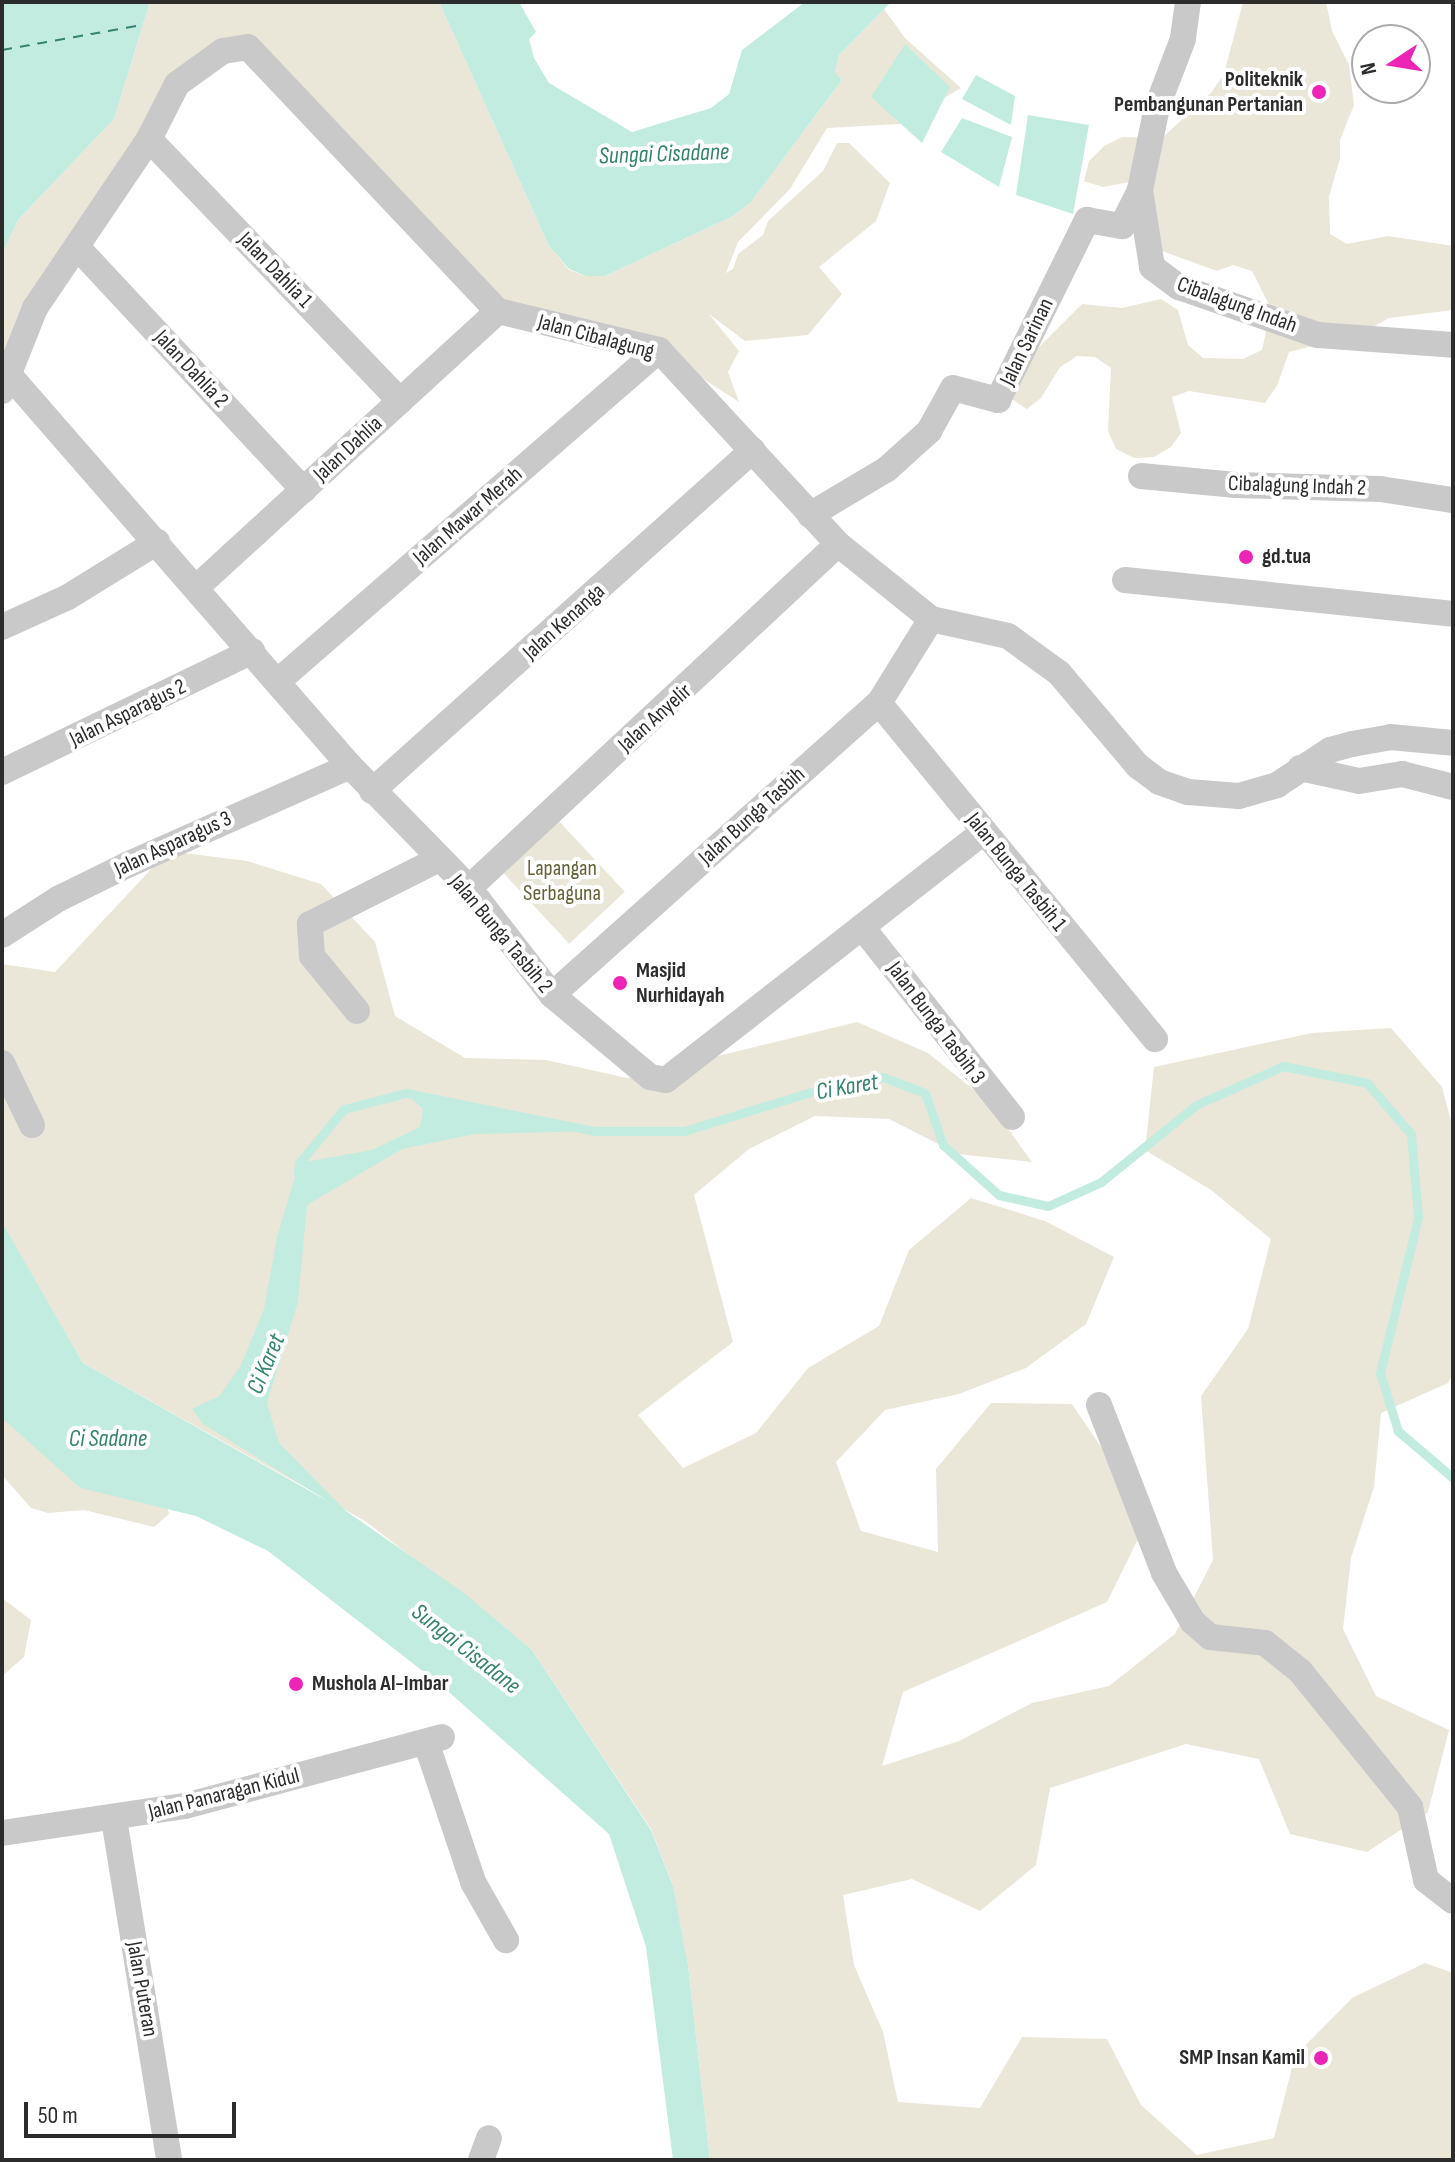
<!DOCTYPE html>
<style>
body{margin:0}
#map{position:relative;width:1455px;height:2162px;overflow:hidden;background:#fff;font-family:"Sofia Sans Condensed",sans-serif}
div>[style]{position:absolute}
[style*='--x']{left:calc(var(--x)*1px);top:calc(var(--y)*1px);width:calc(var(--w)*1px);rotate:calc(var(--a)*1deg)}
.green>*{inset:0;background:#eae7d8;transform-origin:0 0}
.water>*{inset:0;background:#c3ece1}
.stream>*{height:9px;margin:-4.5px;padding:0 4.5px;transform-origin:4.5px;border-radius:4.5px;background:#c3ece1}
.ferry>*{height:2px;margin-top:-1px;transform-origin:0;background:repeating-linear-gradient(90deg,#33836e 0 10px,transparent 0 18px)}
.minor>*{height:26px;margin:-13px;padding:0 13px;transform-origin:13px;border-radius:13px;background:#c9c9c9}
.dots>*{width:22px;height:22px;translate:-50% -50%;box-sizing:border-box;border:4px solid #fff;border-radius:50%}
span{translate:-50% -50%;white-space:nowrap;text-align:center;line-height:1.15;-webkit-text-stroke:8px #fff;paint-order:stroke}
.poi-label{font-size:22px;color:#2c2c2c;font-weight:700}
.right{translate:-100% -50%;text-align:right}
.left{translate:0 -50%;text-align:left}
.street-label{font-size:22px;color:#2c2c2c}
.park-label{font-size:22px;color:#686238}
.water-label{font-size:24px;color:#33836e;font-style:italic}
.frame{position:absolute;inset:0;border:4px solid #2c2c2c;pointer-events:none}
.north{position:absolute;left:1351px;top:24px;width:80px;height:80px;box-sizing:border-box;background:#fff;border:2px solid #ababab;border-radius:50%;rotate:258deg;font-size:22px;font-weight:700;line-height:32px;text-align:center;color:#2c2c2c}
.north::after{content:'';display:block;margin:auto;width:28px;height:36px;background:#ec25b6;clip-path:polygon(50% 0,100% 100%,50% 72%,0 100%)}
.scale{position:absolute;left:24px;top:2102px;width:212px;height:36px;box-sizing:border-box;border:4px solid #2c2c2c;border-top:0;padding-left:10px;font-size:24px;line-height:28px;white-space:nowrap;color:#2c2c2c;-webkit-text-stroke:6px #fff;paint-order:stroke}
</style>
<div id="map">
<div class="green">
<div style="clip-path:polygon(150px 2px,439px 2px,549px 246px,569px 270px,586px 276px,605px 276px,733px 216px,751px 202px,842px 80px,835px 72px,839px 55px,884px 9px,905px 38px,961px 88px,900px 124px,827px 128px,790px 189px,738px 242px,726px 273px,733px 269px,738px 254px,763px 235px,768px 221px,823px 171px,837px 143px,849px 143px,890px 183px,876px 221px,819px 267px,842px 294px,808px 335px,745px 341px,709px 314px,739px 351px,728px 372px,739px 402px,659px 350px,498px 311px,249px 47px,194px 68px,78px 248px,2px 391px,2px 254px,18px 220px,114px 119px)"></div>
<div style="clip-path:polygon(1243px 2px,1326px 2px,1332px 31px,1349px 65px,1354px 105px,1340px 140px,1340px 158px,1329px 197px,1330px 234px,1347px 244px,1388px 236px,1453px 246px,1453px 310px,1389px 318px,1360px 334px,1289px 352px,1277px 386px,1265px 403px,1189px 391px,1172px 397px,1181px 433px,1171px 447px,1154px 457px,1134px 458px,1116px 449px,1108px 431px,1111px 368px,1095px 357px,1077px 356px,1060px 367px,1041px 398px,1027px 409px,1010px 398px,1037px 349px,1082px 304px,1122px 308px,1161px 299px,1178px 310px,1188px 345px,1203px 358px,1243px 359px,1262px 350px,1271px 309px,1252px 271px,1233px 265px,1217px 271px,1162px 251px,1139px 180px,1103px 187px,1084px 181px,1089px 161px,1104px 146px,1122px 137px,1162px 138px,1211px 93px,1224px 74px)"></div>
<div style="left:556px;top:818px;width:101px;height:76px;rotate:47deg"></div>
<div style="clip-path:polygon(168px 851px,247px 861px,321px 884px,375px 942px,395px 1016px,465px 1058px,546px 1060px,627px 1078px,857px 1022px,928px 1053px,989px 1102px,1032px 1162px,958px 1154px,889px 1119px,815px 1116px,749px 1149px,694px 1195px,733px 1342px,638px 1415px,683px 1468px,756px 1433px,808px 1368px,879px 1326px,909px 1250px,971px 1198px,1045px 1221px,1114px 1257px,1086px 1324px,1026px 1368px,959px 1394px,885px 1410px,836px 1462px,861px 1531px,938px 1552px,936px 1469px,991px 1403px,1072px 1404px,1116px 1469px,1139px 1537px,1107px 1602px,903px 1692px,882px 1766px,959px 1741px,1032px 1703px,1109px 1686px,1175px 1634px,1213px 1560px,1201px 1396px,1248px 1329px,1271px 1239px,1211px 1190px,1145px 1150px,1154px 1067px,1312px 1033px,1391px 1028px,1442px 1087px,1453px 1128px,1453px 1374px,1448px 1383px,1381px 1413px,1374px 1487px,1351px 1558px,1343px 1629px,1376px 1696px,1449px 1730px,1428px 1812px,1367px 1852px,1290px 1834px,1259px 1759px,1186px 1744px,1050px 1788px,1036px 1865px,980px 1911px,912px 1879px,843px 1895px,854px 1965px,883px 2032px,898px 2102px,980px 2108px,1022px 2037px,1107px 2039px,1141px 2105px,1197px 2155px,1274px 2138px,1295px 2056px,1352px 1998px,1425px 1963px,1453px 1973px,1453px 2160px,710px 2160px,688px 1965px,672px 1883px,651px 1829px,532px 1650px,365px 1521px,83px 1363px,2px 1223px,2px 964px,55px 972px)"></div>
<div style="clip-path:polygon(2px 1402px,164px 1495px,169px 1514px,154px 1527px,84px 1510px,48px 1513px,31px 1508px,2px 1475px)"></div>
<div style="clip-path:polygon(2px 1598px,31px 1620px,24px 1657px,2px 1676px)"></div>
</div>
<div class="water">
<div style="clip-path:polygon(2px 2px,150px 2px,114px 119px,18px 220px,2px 254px)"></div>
<div style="clip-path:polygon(439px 2px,519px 2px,536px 32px,529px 39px,534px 58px,549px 83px,632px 132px,711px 108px,729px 94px,742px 50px,805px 2px,891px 2px,839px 55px,835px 72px,842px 80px,751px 202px,733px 216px,605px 276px,586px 276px,569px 269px,549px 246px)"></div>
<div style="clip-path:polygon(905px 44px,950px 87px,922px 143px,871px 97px)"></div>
<div style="clip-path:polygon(976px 75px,1015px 96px,1011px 125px,962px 99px)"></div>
<div style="clip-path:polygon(1028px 115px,1089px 125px,1073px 214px,1016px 195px)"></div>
<div style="clip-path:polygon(962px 118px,1012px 137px,999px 187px,941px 152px)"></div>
<div style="clip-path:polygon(406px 1093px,595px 1131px,475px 1134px,402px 1149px,307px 1205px,298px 1302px,267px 1403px,279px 1443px,346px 1511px,464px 1593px,532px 1650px,651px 1830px,673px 1886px,688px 1965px,710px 2160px,673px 2160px,646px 1947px,609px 1834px,442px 1686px,268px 1551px,196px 1516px,80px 1488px,2px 1418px,2px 1222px,83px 1363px,331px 1503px,203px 1424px,192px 1409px,219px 1396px,240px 1367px,264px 1309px,277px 1237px,299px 1163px,372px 1150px,420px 1127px,423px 1109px)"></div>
</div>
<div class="stream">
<div style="--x:298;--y:1173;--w:10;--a:-84"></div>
<div style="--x:299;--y:1163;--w:70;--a:-50.2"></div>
<div style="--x:344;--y:1109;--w:64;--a:-14.5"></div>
<div style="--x:406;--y:1093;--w:193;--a:11.4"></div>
<div style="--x:595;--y:1131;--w:89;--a:0"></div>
<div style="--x:684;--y:1131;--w:153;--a:-17.1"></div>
<div style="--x:830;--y:1086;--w:54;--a:-9.6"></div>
<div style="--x:883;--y:1077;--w:45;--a:20.9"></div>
<div style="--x:925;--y:1093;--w:55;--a:70.9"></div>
<div style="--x:943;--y:1145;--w:75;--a:41.8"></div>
<div style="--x:999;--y:1195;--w:50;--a:12.7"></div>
<div style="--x:1048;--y:1206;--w:58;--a:-24.4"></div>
<div style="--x:1101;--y:1182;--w:122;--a:-39"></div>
<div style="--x:1196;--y:1105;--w:95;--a:-24.1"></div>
<div style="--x:1283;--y:1066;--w:86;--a:11.4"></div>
<div style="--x:1367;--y:1083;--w:67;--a:49.2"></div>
<div style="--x:1411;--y:1134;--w:84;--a:85.2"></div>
<div style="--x:1418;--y:1218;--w:160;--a:103.8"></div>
<div style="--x:1380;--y:1373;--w:61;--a:72.8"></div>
<div style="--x:1398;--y:1431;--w:72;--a:40.5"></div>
</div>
<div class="ferry">
<div style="--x:2;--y:50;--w:142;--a:-10.1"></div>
</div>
<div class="minor">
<div style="--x:1188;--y:2;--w:37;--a:98"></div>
<div style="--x:1183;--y:39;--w:73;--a:110.9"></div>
<div style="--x:1157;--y:107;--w:85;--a:101.6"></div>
<div style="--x:1140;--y:190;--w:78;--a:81.1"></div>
<div style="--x:1152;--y:267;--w:34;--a:37"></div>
<div style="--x:1179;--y:287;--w:147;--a:19.1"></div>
<div style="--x:1318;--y:335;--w:135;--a:4.2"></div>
<div style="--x:149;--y:139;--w:363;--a:46.2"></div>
<div style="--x:78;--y:248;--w:331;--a:47"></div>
<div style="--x:11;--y:377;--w:516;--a:48.93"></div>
<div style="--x:350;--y:766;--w:170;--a:45.7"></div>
<div style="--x:469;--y:888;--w:135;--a:52.2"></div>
<div style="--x:552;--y:995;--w:128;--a:39.9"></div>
<div style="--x:650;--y:1077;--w:16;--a:11"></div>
<div style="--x:666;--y:1080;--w:402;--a:-38"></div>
<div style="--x:2;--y:391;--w:89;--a:-68.3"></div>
<div style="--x:35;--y:308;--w:204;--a:-56"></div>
<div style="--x:149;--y:139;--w:62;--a:-63"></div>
<div style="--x:177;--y:84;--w:57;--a:-35.7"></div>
<div style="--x:223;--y:51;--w:25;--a:-9"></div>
<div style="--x:248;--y:47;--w:364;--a:46.6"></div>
<div style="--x:498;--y:311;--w:166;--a:13.6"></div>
<div style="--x:659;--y:350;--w:264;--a:47.3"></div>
<div style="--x:838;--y:544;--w:119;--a:38.9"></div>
<div style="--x:931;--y:619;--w:79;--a:12.4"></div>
<div style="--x:1008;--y:636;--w:63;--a:36"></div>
<div style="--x:1059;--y:673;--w:122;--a:49.7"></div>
<div style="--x:1138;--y:766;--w:26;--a:37"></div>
<div style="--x:1159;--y:782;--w:31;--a:19"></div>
<div style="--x:1188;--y:792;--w:51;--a:4.5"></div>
<div style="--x:1239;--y:796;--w:40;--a:-16"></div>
<div style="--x:1277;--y:785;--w:64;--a:-33.4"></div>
<div style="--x:1330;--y:750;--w:23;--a:-15"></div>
<div style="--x:1352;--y:744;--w:39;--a:-10"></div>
<div style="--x:1390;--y:737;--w:63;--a:5.4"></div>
<div style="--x:1141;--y:476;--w:95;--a:5.4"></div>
<div style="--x:1236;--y:485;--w:144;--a:1.6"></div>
<div style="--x:1380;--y:489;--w:74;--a:8.6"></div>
<div style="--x:810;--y:515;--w:90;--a:-30.9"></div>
<div style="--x:887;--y:469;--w:57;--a:-42.1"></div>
<div style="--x:929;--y:431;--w:49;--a:-60.8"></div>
<div style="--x:953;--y:388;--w:47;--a:14.9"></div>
<div style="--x:998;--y:400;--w:201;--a:-63.7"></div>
<div style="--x:1087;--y:220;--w:36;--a:10"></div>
<div style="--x:1122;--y:226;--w:40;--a:-63.4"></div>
<div style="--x:1125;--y:580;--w:330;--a:5.9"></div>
<div style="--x:197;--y:587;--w:408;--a:-42.5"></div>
<div style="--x:2;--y:627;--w:72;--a:-24.4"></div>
<div style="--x:68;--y:597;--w:105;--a:-31.7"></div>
<div style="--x:277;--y:682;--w:506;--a:-40.99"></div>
<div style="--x:879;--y:703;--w:435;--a:50.6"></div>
<div style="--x:1300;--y:768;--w:60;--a:12.4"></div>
<div style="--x:1359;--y:781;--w:44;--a:-9.2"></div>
<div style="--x:1402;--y:774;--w:53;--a:14.3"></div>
<div style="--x:2;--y:772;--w:278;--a:-25.8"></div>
<div style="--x:372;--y:791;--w:511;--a:-41.83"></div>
<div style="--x:469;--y:888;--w:504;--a:-42.99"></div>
<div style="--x:862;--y:927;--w:242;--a:51.7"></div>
<div style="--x:2;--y:935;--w:67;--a:-32.7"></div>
<div style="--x:58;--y:899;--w:77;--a:-26.2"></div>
<div style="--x:127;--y:865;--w:244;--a:-23.9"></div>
<div style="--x:552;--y:995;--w:438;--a:-41.8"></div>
<div style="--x:879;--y:703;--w:99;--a:-58.2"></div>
<div style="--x:357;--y:1011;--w:71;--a:-129.3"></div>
<div style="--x:312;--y:956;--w:32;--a:-94"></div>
<div style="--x:310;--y:924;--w:142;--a:-26.7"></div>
<div style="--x:2;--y:1063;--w:69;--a:64.2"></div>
<div style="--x:1099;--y:1405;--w:180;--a:68.8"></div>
<div style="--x:1164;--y:1573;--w:57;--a:59.4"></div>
<div style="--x:1193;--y:1622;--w:23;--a:41"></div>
<div style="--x:1210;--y:1637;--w:55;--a:6.2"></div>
<div style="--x:1265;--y:1643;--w:45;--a:38.7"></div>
<div style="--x:1300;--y:1671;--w:175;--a:51"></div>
<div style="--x:1410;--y:1807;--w:75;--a:77.6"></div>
<div style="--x:1426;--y:1880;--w:34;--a:38"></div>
<div style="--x:426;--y:1742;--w:148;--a:71.4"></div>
<div style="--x:473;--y:1882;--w:67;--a:60.4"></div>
<div style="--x:114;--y:1819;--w:345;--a:80.8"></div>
<div style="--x:2;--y:1833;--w:185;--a:-8.4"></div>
<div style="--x:185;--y:1806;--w:266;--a:-15"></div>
<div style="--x:481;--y:2160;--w:23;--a:-70"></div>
</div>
<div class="dots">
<div style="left:1319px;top:92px;background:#ec25b6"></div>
<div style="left:1246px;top:557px;background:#ec25b6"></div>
<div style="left:620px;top:983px;background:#ec25b6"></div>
<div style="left:296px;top:1684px;background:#ec25b6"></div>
<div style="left:1321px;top:2058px;background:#ec25b6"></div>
</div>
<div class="poi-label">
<span class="right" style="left:1303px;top:92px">Politeknik<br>Pembangunan Pertanian</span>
<span class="left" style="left:1262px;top:557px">gd.tua</span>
<span class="left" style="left:636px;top:983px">Masjid<br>Nurhidayah</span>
<span class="left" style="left:312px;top:1684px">Mushola Al-Imbar</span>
<span class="right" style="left:1305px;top:2058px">SMP Insan Kamil</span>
</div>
<div class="street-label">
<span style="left:275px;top:270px;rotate:46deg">Jalan Dahlia 1</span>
<span style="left:1237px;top:305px;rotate:20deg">Cibalagung Indah</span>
<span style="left:596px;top:337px;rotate:15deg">Jalan Cibalagung</span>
<span style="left:1027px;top:342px;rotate:-64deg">Jalan Sarinan</span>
<span style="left:191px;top:369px;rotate:47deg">Jalan Dahlia 2</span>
<span style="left:348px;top:449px;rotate:-43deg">Jalan Dahlia</span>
<span style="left:1297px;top:486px;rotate:2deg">Cibalagung Indah 2</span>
<span style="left:468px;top:516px;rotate:-41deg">Jalan Mawar Merah</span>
<span style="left:564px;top:622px;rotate:-42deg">Jalan Kenanga</span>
<span style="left:128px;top:713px;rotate:-26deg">Jalan Asparagus 2</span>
<span style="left:655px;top:718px;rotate:-42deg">Jalan Anyelir</span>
<span style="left:752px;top:816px;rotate:-42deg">Jalan Bunga Tasbih</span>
<span style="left:173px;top:844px;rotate:-25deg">Jalan Asparagus 3</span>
<span style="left:1016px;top:872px;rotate:51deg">Jalan Bunga Tasbih 1</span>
<span style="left:501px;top:934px;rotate:50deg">Jalan Bunga Tasbih 2</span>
<span style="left:936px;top:1023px;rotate:53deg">Jalan Bunga Tasbih 3</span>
<span style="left:224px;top:1794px;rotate:-14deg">Jalan Panaragan Kidul</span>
<span style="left:142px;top:1989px;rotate:80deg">Jalan Puteran</span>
</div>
<div class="park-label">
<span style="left:562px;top:881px">Lapangan<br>Serbaguna</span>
</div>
<div class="water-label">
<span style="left:664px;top:154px;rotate:-2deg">Sungai Cisadane</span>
<span style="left:847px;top:1087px;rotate:-10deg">Ci Karet</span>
<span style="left:266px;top:1364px;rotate:-67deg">Ci Karet</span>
<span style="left:108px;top:1439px">Ci Sadane</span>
<span style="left:466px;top:1649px;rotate:38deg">Sungai Cisadane</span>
</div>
<div class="frame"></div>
<div class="north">N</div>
<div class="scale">50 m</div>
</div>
